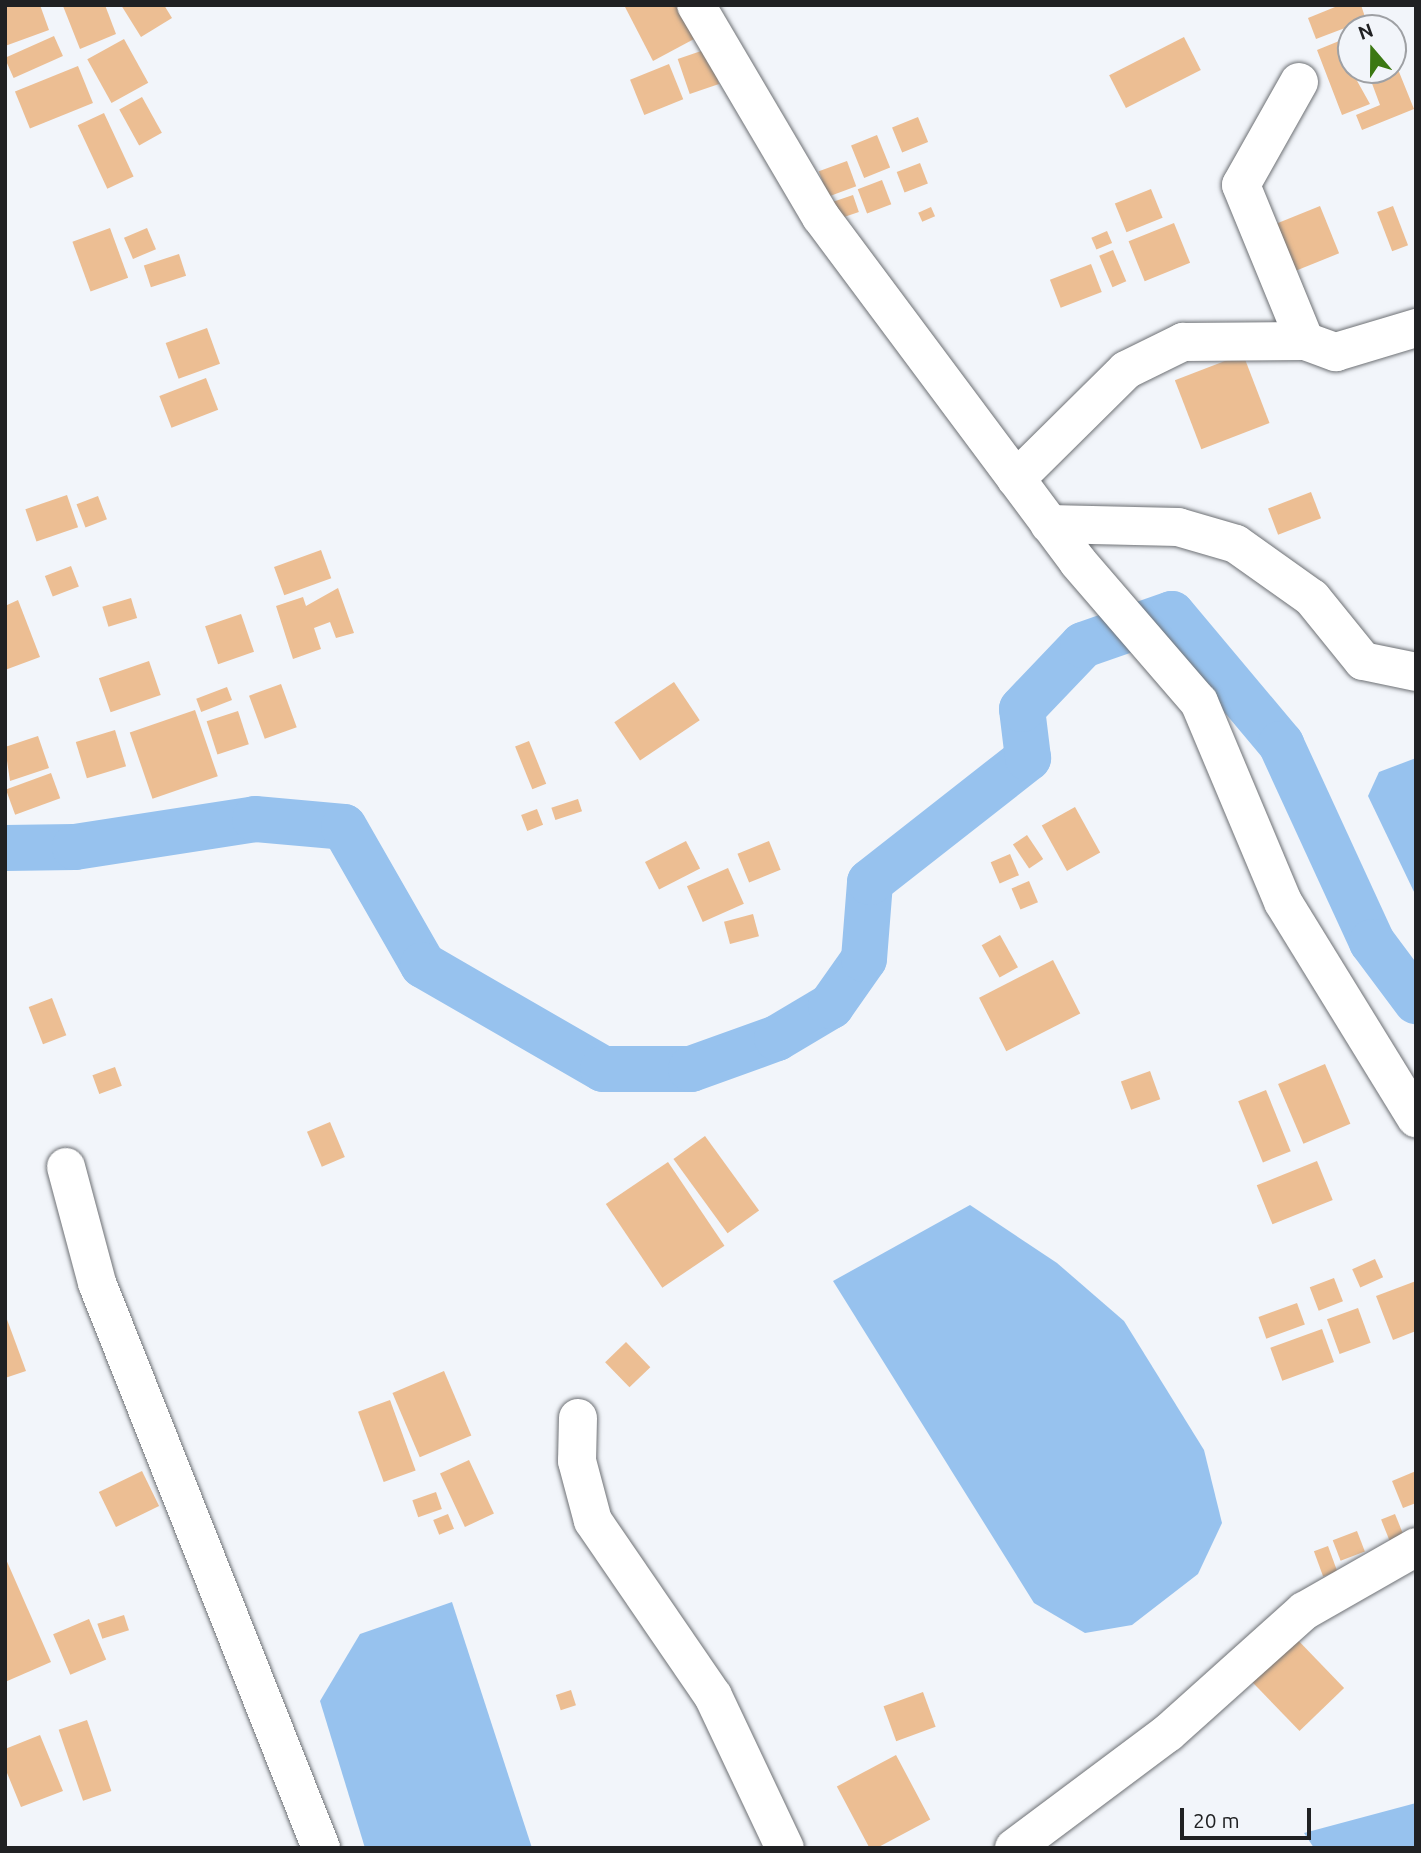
<!DOCTYPE html>
<style>
body{margin:0}
#map{position:relative;width:1421px;height:1853px;overflow:hidden;background:#f2f5fa;font-family:Ubuntu,sans-serif}
div>[style]{position:absolute}
[style*='--x']{left:calc(var(--x)*1px);top:calc(var(--y)*1px);width:calc(var(--w)*1px);rotate:calc(var(--a)*1deg)}
.water>*{inset:0;background:#97c2ee}
.canal>*{height:46px;margin:-23px;padding:0 23px;transform-origin:23px;border-radius:23px;background:#97c2ee}
.building>*{inset:0;background:#ecbe93;transform-origin:0 0}
.roads{filter:drop-shadow(0 0 2px #6e7175) drop-shadow(0 0 2px #6e7175)}
.street>*{height:38px;margin:-19px;padding:0 19px;transform-origin:19px;border-radius:19px;background:#fff}
span{translate:-50% -50%;white-space:nowrap;text-align:center;line-height:1.15;-webkit-text-stroke:5px #f2f5fa;paint-order:stroke}
.frame{position:absolute;inset:0;border:7px solid #202123;pointer-events:none}
.north{position:absolute;left:1337px;top:14px;width:70px;height:70px;box-sizing:border-box;background:#f2f5fa;border:2px solid #9ea0a4;border-radius:50%;rotate:340deg;font-size:19px;font-weight:700;line-height:28px;text-align:center;color:#202123}
.north::after{content:'';display:block;margin:auto;width:24px;height:32px;background:#3b7812;clip-path:polygon(50% 0,100% 100%,50% 72%,0 100%)}
.scale{position:absolute;left:1180px;top:1808px;width:131px;height:32px;box-sizing:border-box;border:4px solid #202123;border-top:0;padding-left:9px;font-size:21px;line-height:24px;white-space:nowrap;color:#202123;-webkit-text-stroke:5px #f2f5fa;paint-order:stroke}
</style>
<div id="map">
<div class="water">
<div style="clip-path:polygon(1416px 758px,1416px 896px,1368px 796px,1379px 772px)"></div>
<div style="clip-path:polygon(970px 1205px,1057px 1263px,1124px 1321px,1204px 1450px,1222px 1523px,1198px 1574px,1132px 1625px,1085px 1633px,1034px 1603px,833px 1281px)"></div>
<div style="clip-path:polygon(452px 1602px,532px 1848px,365px 1848px,320px 1701px,360px 1634px)"></div>
<div style="clip-path:polygon(1416px 1803px,1416px 1848px,1314px 1848px,1304px 1833px)"></div>
</div>
<div class="canal">
<div style="--x:5;--y:848;--w:70;--a:-0.8"></div>
<div style="--x:75;--y:847;--w:182;--a:-8.8"></div>
<div style="--x:255;--y:819;--w:89;--a:5.1"></div>
<div style="--x:344;--y:827;--w:159;--a:60.2"></div>
<div style="--x:423;--y:965;--w:208;--a:30"></div>
<div style="--x:603;--y:1069;--w:88;--a:0"></div>
<div style="--x:691;--y:1069;--w:91;--a:-19.8"></div>
<div style="--x:777;--y:1038;--w:63;--a:-30.7"></div>
<div style="--x:831;--y:1006;--w:57;--a:-54.9"></div>
<div style="--x:864;--y:959;--w:77;--a:-85.5"></div>
<div style="--x:870;--y:882;--w:201;--a:-38.1"></div>
<div style="--x:1028;--y:758;--w:49;--a:-97"></div>
<div style="--x:1022;--y:709;--w:88;--a:-46.4"></div>
<div style="--x:1083;--y:645;--w:94;--a:-19.2"></div>
<div style="--x:1172;--y:614;--w:170;--a:50"></div>
<div style="--x:1281;--y:744;--w:218;--a:65.3"></div>
<div style="--x:1372;--y:942;--w:74;--a:53.3"></div>
</div>
<div class="building">
<div style="clip-path:polygon(40px 5px,49px 30px,5px 46px,5px 7px)"></div>
<div style="clip-path:polygon(105px 5px,116px 34px,80px 49px,63px 6px)"></div>
<div style="clip-path:polygon(121px 5px,164px 5px,172px 18px,141px 37px)"></div>
<div style="clip-path:polygon(624px 5px,677px 5px,694px 39px,653px 61px)"></div>
<div style="clip-path:polygon(1340px 5px,1361px 5px,1366px 20px,1316px 39px,1308px 18px)"></div>
<div style="left:54px;top:36px;width:22px;height:54px;rotate:66deg"></div>
<div style="left:1184px;top:37px;width:37px;height:84px;rotate:63deg"></div>
<div style="left:124px;top:39px;width:50px;height:42px;rotate:61deg"></div>
<div style="clip-path:polygon(1344px 39px,1351px 70px,1370px 104px,1342px 115px,1317px 50px)"></div>
<div style="left:707px;top:49px;width:37px;height:31px;rotate:71deg"></div>
<div style="clip-path:polygon(1393px 57px,1414px 109px,1362px 130px,1356px 115px,1380px 105px,1367px 70px,1393px 70px)"></div>
<div style="left:669px;top:64px;width:38px;height:42px;rotate:68deg"></div>
<div style="left:78px;top:66px;width:40px;height:68px;rotate:68deg"></div>
<div style="left:142px;top:97px;width:41px;height:26px;rotate:61deg"></div>
<div style="left:104px;top:113px;width:70px;height:29px;rotate:65deg"></div>
<div style="left:918px;top:117px;width:27px;height:28px;rotate:68deg"></div>
<div style="left:877px;top:135px;width:35px;height:28px;rotate:68deg"></div>
<div style="left:847px;top:161px;width:27px;height:30px;rotate:70deg"></div>
<div style="left:920px;top:163px;width:22px;height:25px;rotate:69deg"></div>
<div style="left:882px;top:180px;width:26px;height:26px;rotate:69deg"></div>
<div style="left:1151px;top:189px;width:31px;height:39px;rotate:68deg"></div>
<div style="left:853px;top:195px;width:18px;height:21px;rotate:71deg"></div>
<div style="left:1320px;top:206px;width:51px;height:52px;rotate:68deg"></div>
<div style="left:1393px;top:206px;width:42px;height:17px;rotate:69deg"></div>
<div style="left:931px;top:207px;width:10px;height:14px;rotate:66deg"></div>
<div style="left:1174px;top:223px;width:43px;height:49px;rotate:68deg"></div>
<div style="left:110px;top:228px;width:53px;height:40px;rotate:70deg"></div>
<div style="left:147px;top:228px;width:23px;height:25px;rotate:67deg"></div>
<div style="left:1107px;top:231px;width:13px;height:17px;rotate:67deg"></div>
<div style="left:1113px;top:250px;width:34px;height:15px;rotate:67deg"></div>
<div style="left:179px;top:254px;width:23px;height:37px;rotate:72deg"></div>
<div style="left:1091px;top:264px;width:30px;height:44px;rotate:69deg"></div>
<div style="left:207px;top:328px;width:38px;height:44px;rotate:70deg"></div>
<div style="left:1243px;top:354px;width:74px;height:73px;rotate:69deg"></div>
<div style="left:206px;top:378px;width:34px;height:50px;rotate:69deg"></div>
<div style="left:1311px;top:492px;width:28px;height:46px;rotate:69deg"></div>
<div style="left:67px;top:495px;width:34px;height:44px;rotate:71deg"></div>
<div style="left:98px;top:496px;width:25px;height:23px;rotate:69deg"></div>
<div style="left:321px;top:550px;width:30px;height:50px;rotate:70deg"></div>
<div style="left:71px;top:566px;width:22px;height:28px;rotate:69deg"></div>
<div style="clip-path:polygon(338px 588px,354px 633px,336px 638px,330px 622px,314px 628px,321px 649px,293px 659px,276px 606px,303px 597px,306px 606px)"></div>
<div style="left:131px;top:598px;width:21px;height:30px;rotate:73deg"></div>
<div style="clip-path:polygon(18px 600px,40px 657px,5px 670px,5px 606px)"></div>
<div style="left:241px;top:614px;width:40px;height:38px;rotate:71deg"></div>
<div style="left:149px;top:661px;width:36px;height:53px;rotate:71deg"></div>
<div style="left:674px;top:682px;width:46px;height:72px;rotate:56deg"></div>
<div style="left:281px;top:684px;width:46px;height:34px;rotate:70deg"></div>
<div style="left:227px;top:687px;width:14px;height:33px;rotate:69deg"></div>
<div style="left:195px;top:710px;width:70px;height:69px;rotate:71deg"></div>
<div style="left:238px;top:711px;width:35px;height:33px;rotate:72deg"></div>
<div style="left:115px;top:730px;width:38px;height:41px;rotate:73deg"></div>
<div style="clip-path:polygon(38px 736px,49px 768px,10px 781px,5px 747px)"></div>
<div style="left:529px;top:741px;width:46px;height:15px;rotate:68deg"></div>
<div style="left:51px;top:773px;width:27px;height:48px;rotate:70deg"></div>
<div style="left:578px;top:799px;width:13px;height:28px;rotate:72deg"></div>
<div style="left:1075px;top:807px;width:52px;height:38px;rotate:61deg"></div>
<div style="left:537px;top:809px;width:17px;height:17px;rotate:69deg"></div>
<div style="left:1027px;top:835px;width:29px;height:17px;rotate:56deg"></div>
<div style="left:686px;top:841px;width:31px;height:46px;rotate:63deg"></div>
<div style="left:769px;top:841px;width:31px;height:34px;rotate:68deg"></div>
<div style="left:1010px;top:854px;width:23px;height:21px;rotate:67deg"></div>
<div style="left:728px;top:868px;width:39px;height:45px;rotate:66deg"></div>
<div style="left:1029px;top:881px;width:23px;height:19px;rotate:67deg"></div>
<div style="left:753px;top:914px;width:23px;height:30px;rotate:75deg"></div>
<div style="left:1000px;top:935px;width:37px;height:21px;rotate:61deg"></div>
<div style="left:1053px;top:960px;width:60px;height:83px;rotate:63deg"></div>
<div style="left:52px;top:998px;width:40px;height:25px;rotate:69deg"></div>
<div style="left:1325px;top:1064px;width:65px;height:51px;rotate:67deg"></div>
<div style="left:115px;top:1067px;width:20px;height:24px;rotate:70deg"></div>
<div style="left:1150px;top:1071px;width:30px;height:31px;rotate:70deg"></div>
<div style="left:1266px;top:1090px;width:66px;height:30px;rotate:68deg"></div>
<div style="left:330px;top:1122px;width:38px;height:25px;rotate:67deg"></div>
<div style="left:705px;top:1136px;width:92px;height:39px;rotate:54deg"></div>
<div style="left:1317px;top:1161px;width:42px;height:65px;rotate:68deg"></div>
<div style="left:668px;top:1162px;width:101px;height:75px;rotate:56deg"></div>
<div style="left:1375px;top:1259px;width:20px;height:25px;rotate:66deg"></div>
<div style="left:1334px;top:1278px;width:25px;height:26px;rotate:69deg"></div>
<div style="clip-path:polygon(1416px 1281px,1416px 1331px,1393px 1340px,1376px 1296px)"></div>
<div style="left:1297px;top:1303px;width:23px;height:41px;rotate:70deg"></div>
<div style="left:1358px;top:1308px;width:37px;height:33px;rotate:70deg"></div>
<div style="clip-path:polygon(5px 1314px,26px 1371px,5px 1378px)"></div>
<div style="left:1322px;top:1329px;width:35px;height:55px;rotate:70deg"></div>
<div style="left:626px;top:1342px;width:35px;height:29px;rotate:46deg"></div>
<div style="left:444px;top:1371px;width:70px;height:56px;rotate:67deg"></div>
<div style="left:390px;top:1400px;width:75px;height:34px;rotate:70deg"></div>
<div style="left:469px;top:1460px;width:59px;height:32px;rotate:65deg"></div>
<div style="left:142px;top:1471px;width:39px;height:48px;rotate:64deg"></div>
<div style="clip-path:polygon(1416px 1471px,1416px 1503px,1403px 1508px,1392px 1481px)"></div>
<div style="left:436px;top:1492px;width:18px;height:25px;rotate:71deg"></div>
<div style="left:448px;top:1514px;width:16px;height:16px;rotate:68deg"></div>
<div style="left:1395px;top:1514px;width:27px;height:15px;rotate:68deg"></div>
<div style="left:1357px;top:1531px;width:22px;height:26px;rotate:69deg"></div>
<div style="left:1328px;top:1546px;width:27px;height:15px;rotate:70deg"></div>
<div style="clip-path:polygon(5px 1557px,51px 1662px,5px 1682px)"></div>
<div style="left:124px;top:1615px;width:16px;height:28px;rotate:72deg"></div>
<div style="left:89px;top:1619px;width:44px;height:39px;rotate:67deg"></div>
<div style="left:1292px;top:1634px;width:75px;height:62px;rotate:46deg"></div>
<div style="left:571px;top:1690px;width:16px;height:16px;rotate:72deg"></div>
<div style="left:923px;top:1692px;width:37px;height:42px;rotate:70deg"></div>
<div style="left:87px;top:1720px;width:75px;height:30px;rotate:71deg"></div>
<div style="clip-path:polygon(40px 1735px,63px 1791px,21px 1807px,5px 1768px,5px 1749px)"></div>
<div style="left:896px;top:1755px;width:73px;height:67px;rotate:62deg"></div>
</div>
<div class="roads">
<div class="street">
<div style="--x:696;--y:5;--w:246;--a:59.5"></div>
<div style="--x:821;--y:217;--w:430;--a:53.3"></div>
<div style="--x:1078;--y:562;--w:185;--a:49.2"></div>
<div style="--x:1199;--y:702;--w:217;--a:67.2"></div>
<div style="--x:1283;--y:902;--w:254;--a:58.4"></div>
<div style="--x:1299;--y:82;--w:118;--a:119.4"></div>
<div style="--x:1241;--y:185;--w:169;--a:67.7"></div>
<div style="--x:1016;--y:479;--w:155;--a:-44.7"></div>
<div style="--x:1126;--y:370;--w:64;--a:-26.2"></div>
<div style="--x:1183;--y:342;--w:122;--a:-0.5"></div>
<div style="--x:1305;--y:341;--w:33;--a:20"></div>
<div style="--x:1336;--y:352;--w:84;--a:-16.7"></div>
<div style="--x:1049;--y:524;--w:129;--a:1.3"></div>
<div style="--x:1178;--y:527;--w:60;--a:16.3"></div>
<div style="--x:1236;--y:544;--w:93;--a:35.4"></div>
<div style="--x:1312;--y:598;--w:81;--a:51"></div>
<div style="--x:1363;--y:661;--w:54;--a:11.7"></div>
<div style="--x:66;--y:1167;--w:120;--a:75"></div>
<div style="--x:97;--y:1283;--w:608;--a:68.37"></div>
<div style="--x:578;--y:1418;--w:43;--a:91.3"></div>
<div style="--x:577;--y:1461;--w:62;--a:75.1"></div>
<div style="--x:593;--y:1521;--w:212;--a:55.6"></div>
<div style="--x:713;--y:1696;--w:168;--a:64.7"></div>
<div style="--x:1014;--y:1848;--w:192;--a:-36.8"></div>
<div style="--x:1168;--y:1733;--w:183;--a:-41.9"></div>
<div style="--x:1304;--y:1611;--w:129;--a:-29.7"></div>
</div>
</div>
<div class="frame"></div>
<div class="north">N</div>
<div class="scale">20 m</div>
</div>
